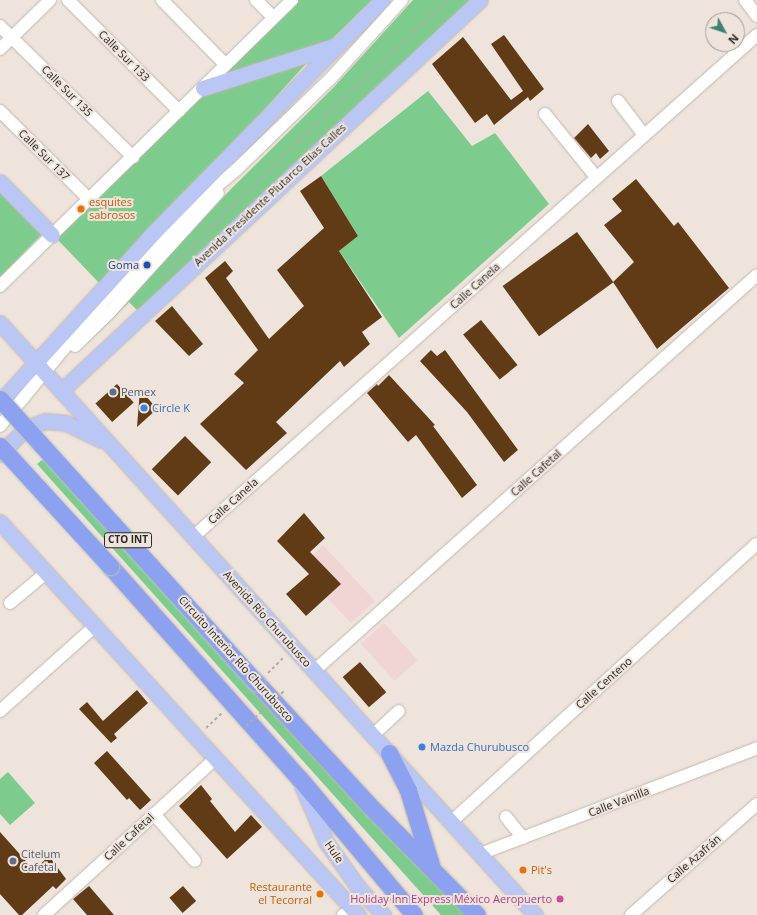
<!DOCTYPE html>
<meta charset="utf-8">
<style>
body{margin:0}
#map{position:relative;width:757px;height:915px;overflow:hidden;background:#eee4dc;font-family:"Open Sans",sans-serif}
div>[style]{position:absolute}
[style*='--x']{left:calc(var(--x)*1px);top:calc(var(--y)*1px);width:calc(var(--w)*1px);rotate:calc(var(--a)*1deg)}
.commercial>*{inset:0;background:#f0d5d4;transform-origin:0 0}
.green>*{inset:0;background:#7dcc8d}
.building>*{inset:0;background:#613b16;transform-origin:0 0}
.path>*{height:2px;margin-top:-1px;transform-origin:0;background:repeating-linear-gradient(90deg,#b3aba5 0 3px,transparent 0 6px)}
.roads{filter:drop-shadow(0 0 1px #c2b8b0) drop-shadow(0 0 1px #c2b8b0)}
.minor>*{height:12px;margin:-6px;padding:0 6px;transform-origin:6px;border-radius:6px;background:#fff}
.major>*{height:15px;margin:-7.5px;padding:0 7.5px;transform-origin:7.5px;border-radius:7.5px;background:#bac7f5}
.highway>*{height:17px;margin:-8.5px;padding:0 8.5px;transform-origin:8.5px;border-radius:8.5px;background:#8ca1ef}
.path-bridge>*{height:2px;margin-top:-1px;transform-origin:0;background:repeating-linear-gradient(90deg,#b3aba5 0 3px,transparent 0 6px)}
.bridges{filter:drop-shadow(0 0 1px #c4c3c2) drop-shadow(0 0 1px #c4c3c2)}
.highway-bridge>*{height:17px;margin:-8.5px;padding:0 8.5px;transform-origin:8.5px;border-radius:8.5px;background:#8ca1ef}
.dots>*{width:11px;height:11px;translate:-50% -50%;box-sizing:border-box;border:2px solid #eee4dc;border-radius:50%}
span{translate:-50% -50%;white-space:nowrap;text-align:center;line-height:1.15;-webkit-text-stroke:4px #eee4dc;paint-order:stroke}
.shield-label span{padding:1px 3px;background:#eee4dc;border:1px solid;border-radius:3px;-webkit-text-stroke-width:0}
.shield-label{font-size:10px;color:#2c2825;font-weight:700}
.street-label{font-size:11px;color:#2c2825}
.food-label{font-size:11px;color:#c56008}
.left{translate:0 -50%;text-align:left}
.right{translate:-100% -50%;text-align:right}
.transit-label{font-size:11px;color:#164399}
.service-label{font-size:11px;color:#4e5e75}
.shop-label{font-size:11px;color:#366cbe}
.hotel-label{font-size:11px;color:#b23c85}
.north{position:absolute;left:705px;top:12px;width:40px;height:40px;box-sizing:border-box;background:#eee4dc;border:1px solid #a09993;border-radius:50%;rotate:130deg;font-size:11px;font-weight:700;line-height:16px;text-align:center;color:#2c2825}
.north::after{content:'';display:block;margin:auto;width:14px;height:18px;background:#3e8275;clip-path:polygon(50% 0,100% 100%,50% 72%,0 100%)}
</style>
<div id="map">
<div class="commercial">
<div style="clip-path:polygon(323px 545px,375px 601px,351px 623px,326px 597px,341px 584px,313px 555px)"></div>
<div style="left:384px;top:623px;width:50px;height:31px;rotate:48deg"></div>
</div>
<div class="green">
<div style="clip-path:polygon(298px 0,372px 0,327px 44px,218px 78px)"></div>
<div style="clip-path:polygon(413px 0,475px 0,139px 312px,129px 302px,91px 340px,230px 190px,333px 88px)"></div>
<div style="clip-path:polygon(313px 56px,103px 287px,56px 238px,203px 93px)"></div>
<div style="clip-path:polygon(428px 91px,472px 146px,495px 133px,549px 204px,399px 338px,339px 251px,358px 236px,321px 176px)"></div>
<div style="clip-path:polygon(0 182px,48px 228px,0 277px)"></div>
<div style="clip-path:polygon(47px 456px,469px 915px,441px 915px,37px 464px)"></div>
<div style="clip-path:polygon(8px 772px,35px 803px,10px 825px,0 814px,0 779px)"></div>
</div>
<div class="building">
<div style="clip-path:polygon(504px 35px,544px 89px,530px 101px,528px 97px,494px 125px,487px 114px,475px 123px,432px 64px,463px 37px,511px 100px,523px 91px,491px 44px)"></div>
<div style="clip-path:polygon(588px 124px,609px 151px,600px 159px,596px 153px,591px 158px,574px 138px)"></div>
<div style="clip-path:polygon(321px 176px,358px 236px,339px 251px,382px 317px,362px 332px,370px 344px,344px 367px,340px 361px,276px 422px,287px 433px,246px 470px,200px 424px,244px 383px,234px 374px,258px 350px,205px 278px,225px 261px,233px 271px,226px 278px,269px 339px,304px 306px,277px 270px,324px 228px,300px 191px)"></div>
<div style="clip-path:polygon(636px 179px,674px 226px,678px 222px,729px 288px,657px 349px,613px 282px,634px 262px,604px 225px,622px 211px,612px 199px)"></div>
<div style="left:577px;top:232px;width:62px;height:92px;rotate:54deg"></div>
<div style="clip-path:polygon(172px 306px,203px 344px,189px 356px,155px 321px)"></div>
<div style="left:481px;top:320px;width:58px;height:23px;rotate:51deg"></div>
<div style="clip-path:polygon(431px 350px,437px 356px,445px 350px,518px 450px,504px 462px,467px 412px,420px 361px)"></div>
<div style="clip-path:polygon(389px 375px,435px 425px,433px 426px,477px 485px,462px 498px,416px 435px,408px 442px,367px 393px,377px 384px,378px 386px)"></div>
<div style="left:117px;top:384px;width:25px;height:29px;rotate:48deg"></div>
<div style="clip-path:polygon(140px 389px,157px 409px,137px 427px)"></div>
<div style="left:185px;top:436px;width:37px;height:47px;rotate:45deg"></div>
<div style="clip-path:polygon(304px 513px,325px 538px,310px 552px,341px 584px,306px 616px,286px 594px,309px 574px,277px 541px)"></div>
<div style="left:360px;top:662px;width:40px;height:23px;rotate:49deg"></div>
<div style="clip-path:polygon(137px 690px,148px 703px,114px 734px,117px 738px,111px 743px,79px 709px,87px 702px,103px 721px)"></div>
<div style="clip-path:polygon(107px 751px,151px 800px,140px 810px,129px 798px,127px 800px,94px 763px)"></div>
<div style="clip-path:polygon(201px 785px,212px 799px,210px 801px,235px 832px,251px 815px,262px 827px,227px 859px,179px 806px)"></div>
<div style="clip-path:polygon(0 832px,34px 870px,49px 856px,66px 879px,56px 889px,53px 886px,22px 915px,19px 915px,0 894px)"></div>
<div style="clip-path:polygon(89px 886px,114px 915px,87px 915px,73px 899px)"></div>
<div style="left:183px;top:886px;width:20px;height:18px;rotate:49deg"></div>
</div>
<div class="path">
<div style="--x:163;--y:276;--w:194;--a:-45"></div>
<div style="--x:300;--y:139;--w:203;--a:-43.2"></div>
<div style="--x:268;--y:673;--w:23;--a:-45"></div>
<div style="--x:206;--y:728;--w:23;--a:-43"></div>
</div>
<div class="roads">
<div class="minor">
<div style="--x:68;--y:0;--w:157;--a:45"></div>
<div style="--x:162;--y:0;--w:90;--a:45.5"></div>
<div style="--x:256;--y:0;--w:25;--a:45"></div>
<div style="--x:745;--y:0;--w:20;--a:53"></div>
<div style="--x:0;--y:26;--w:187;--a:44.6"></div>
<div style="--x:0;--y:49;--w:70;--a:-44.4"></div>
<div style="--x:618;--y:101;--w:43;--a:52.6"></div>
<div style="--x:0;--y:111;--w:125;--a:44.7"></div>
<div style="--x:545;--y:114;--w:81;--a:51"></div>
<div style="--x:0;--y:286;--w:409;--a:-44.4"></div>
<div style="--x:75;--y:346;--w:47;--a:-44.1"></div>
<div style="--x:109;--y:313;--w:162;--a:-47.8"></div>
<div style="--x:0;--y:426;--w:157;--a:-50.4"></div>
<div style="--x:100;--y:305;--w:128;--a:-47.2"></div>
<div style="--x:187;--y:211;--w:64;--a:-39.9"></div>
<div style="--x:236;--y:170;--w:132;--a:-44.1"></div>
<div style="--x:331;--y:78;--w:105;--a:-47.7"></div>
<div style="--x:193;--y:537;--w:755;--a:-41.67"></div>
<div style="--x:10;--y:603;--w:47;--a:-39.8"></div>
<div style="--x:314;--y:671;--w:594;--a:-41.79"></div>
<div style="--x:0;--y:711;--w:126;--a:-41.8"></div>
<div style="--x:373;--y:735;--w:35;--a:-43"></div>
<div style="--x:154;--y:814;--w:62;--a:48.9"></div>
<div style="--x:506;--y:817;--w:27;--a:51"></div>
<div style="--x:451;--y:822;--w:413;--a:-42.3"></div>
<div style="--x:480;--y:854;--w:297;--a:-20.9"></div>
<div style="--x:44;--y:915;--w:231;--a:-42.4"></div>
<div style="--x:343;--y:915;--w:12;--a:-20"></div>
<div style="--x:631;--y:915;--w:168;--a:-41.4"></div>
</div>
<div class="major">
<div style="--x:203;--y:88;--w:138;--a:-17.8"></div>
<div style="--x:0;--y:182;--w:74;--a:45.5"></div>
<div style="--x:0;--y:323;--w:798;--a:47.9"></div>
<div style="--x:61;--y:391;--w:573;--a:-43.02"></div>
<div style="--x:0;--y:402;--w:231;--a:-47.8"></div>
<div style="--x:155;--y:231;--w:324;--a:-45.5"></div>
<div style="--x:0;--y:454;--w:35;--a:-45"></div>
<div style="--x:25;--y:429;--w:22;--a:-22"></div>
<div style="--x:45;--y:421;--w:21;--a:5"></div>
<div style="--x:66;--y:423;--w:39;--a:26"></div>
<div style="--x:0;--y:522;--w:532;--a:47.67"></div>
<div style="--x:302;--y:786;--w:61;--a:66.8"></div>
<div style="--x:326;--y:842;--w:55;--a:54.6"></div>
<div style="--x:358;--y:887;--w:38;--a:48"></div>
</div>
<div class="highway">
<div style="--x:110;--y:566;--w:285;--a:48.3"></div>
<div style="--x:300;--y:779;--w:177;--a:50"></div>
<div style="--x:256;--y:682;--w:167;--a:47.4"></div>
<div style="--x:369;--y:805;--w:154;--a:45.5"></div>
<div style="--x:389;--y:753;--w:42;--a:62.8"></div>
<div style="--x:408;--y:790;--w:78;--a:73"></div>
</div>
</div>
<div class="path-bridge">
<div style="--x:246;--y:726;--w:52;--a:-42.6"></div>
</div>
<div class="bridges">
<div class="highway-bridge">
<div style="--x:0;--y:399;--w:382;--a:47.9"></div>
<div style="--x:0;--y:446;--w:163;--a:47.5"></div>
</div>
</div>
<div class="dots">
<div style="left:81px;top:209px;background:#e8710a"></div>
<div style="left:147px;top:265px;background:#1a4fb4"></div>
<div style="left:113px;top:392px;background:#5c6f8a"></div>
<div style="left:144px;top:408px;background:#3f7fe0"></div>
<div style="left:422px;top:747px;background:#3f7fe0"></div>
<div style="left:13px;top:861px;background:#5c6f8a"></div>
<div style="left:523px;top:870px;background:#e8710a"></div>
<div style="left:320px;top:894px;background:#e8710a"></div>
<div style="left:560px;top:899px;background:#d1479c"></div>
</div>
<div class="shield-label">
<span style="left:128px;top:540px">CTO INT</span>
</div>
<div class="street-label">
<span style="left:124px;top:56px;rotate:45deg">Calle Sur 133</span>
<span style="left:67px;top:91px;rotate:45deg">Calle Sur 135</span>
<span style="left:44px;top:155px;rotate:45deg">Calle Sur 137</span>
<span style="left:270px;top:195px;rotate:-43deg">Avenida Presidente Plutarco Elías Calles</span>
<span style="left:475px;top:286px;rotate:-42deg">Calle Canela</span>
<span style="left:536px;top:473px;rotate:-42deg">Calle Cafetal</span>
<span style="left:233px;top:501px;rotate:-42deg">Calle Canela</span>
<span style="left:267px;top:619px;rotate:48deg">Avenida Río Churubusco</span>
<span style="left:236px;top:659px;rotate:48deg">Circuito Interior Río Churubusco</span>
<span style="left:604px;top:683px;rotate:-42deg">Calle Centeno</span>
<span style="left:619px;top:802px;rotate:-21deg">Calle Vainilla</span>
<span style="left:129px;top:837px;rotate:-43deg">Calle Cafetal</span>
<span style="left:334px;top:852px;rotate:56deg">Hule</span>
<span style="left:694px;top:859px;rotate:-41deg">Calle Azafrán</span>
</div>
<div class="food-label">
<span class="left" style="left:89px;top:209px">esquites<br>sabrosos</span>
<span class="left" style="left:531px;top:870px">Pit's</span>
<span class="right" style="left:312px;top:894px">Restaurante<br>el Tecorral</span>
</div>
<div class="transit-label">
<span class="right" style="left:139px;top:265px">Goma</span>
</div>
<div class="service-label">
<span class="left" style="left:121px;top:392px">Pemex</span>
<span class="left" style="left:21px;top:861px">Citelum<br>Cafetal</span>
</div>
<div class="shop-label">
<span class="left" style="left:152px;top:408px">Circle K</span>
<span class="left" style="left:430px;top:747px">Mazda Churubusco</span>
</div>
<div class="hotel-label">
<span class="right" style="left:552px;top:899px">Holiday Inn Express México Aeropuerto</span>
</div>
<div class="north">N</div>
</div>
